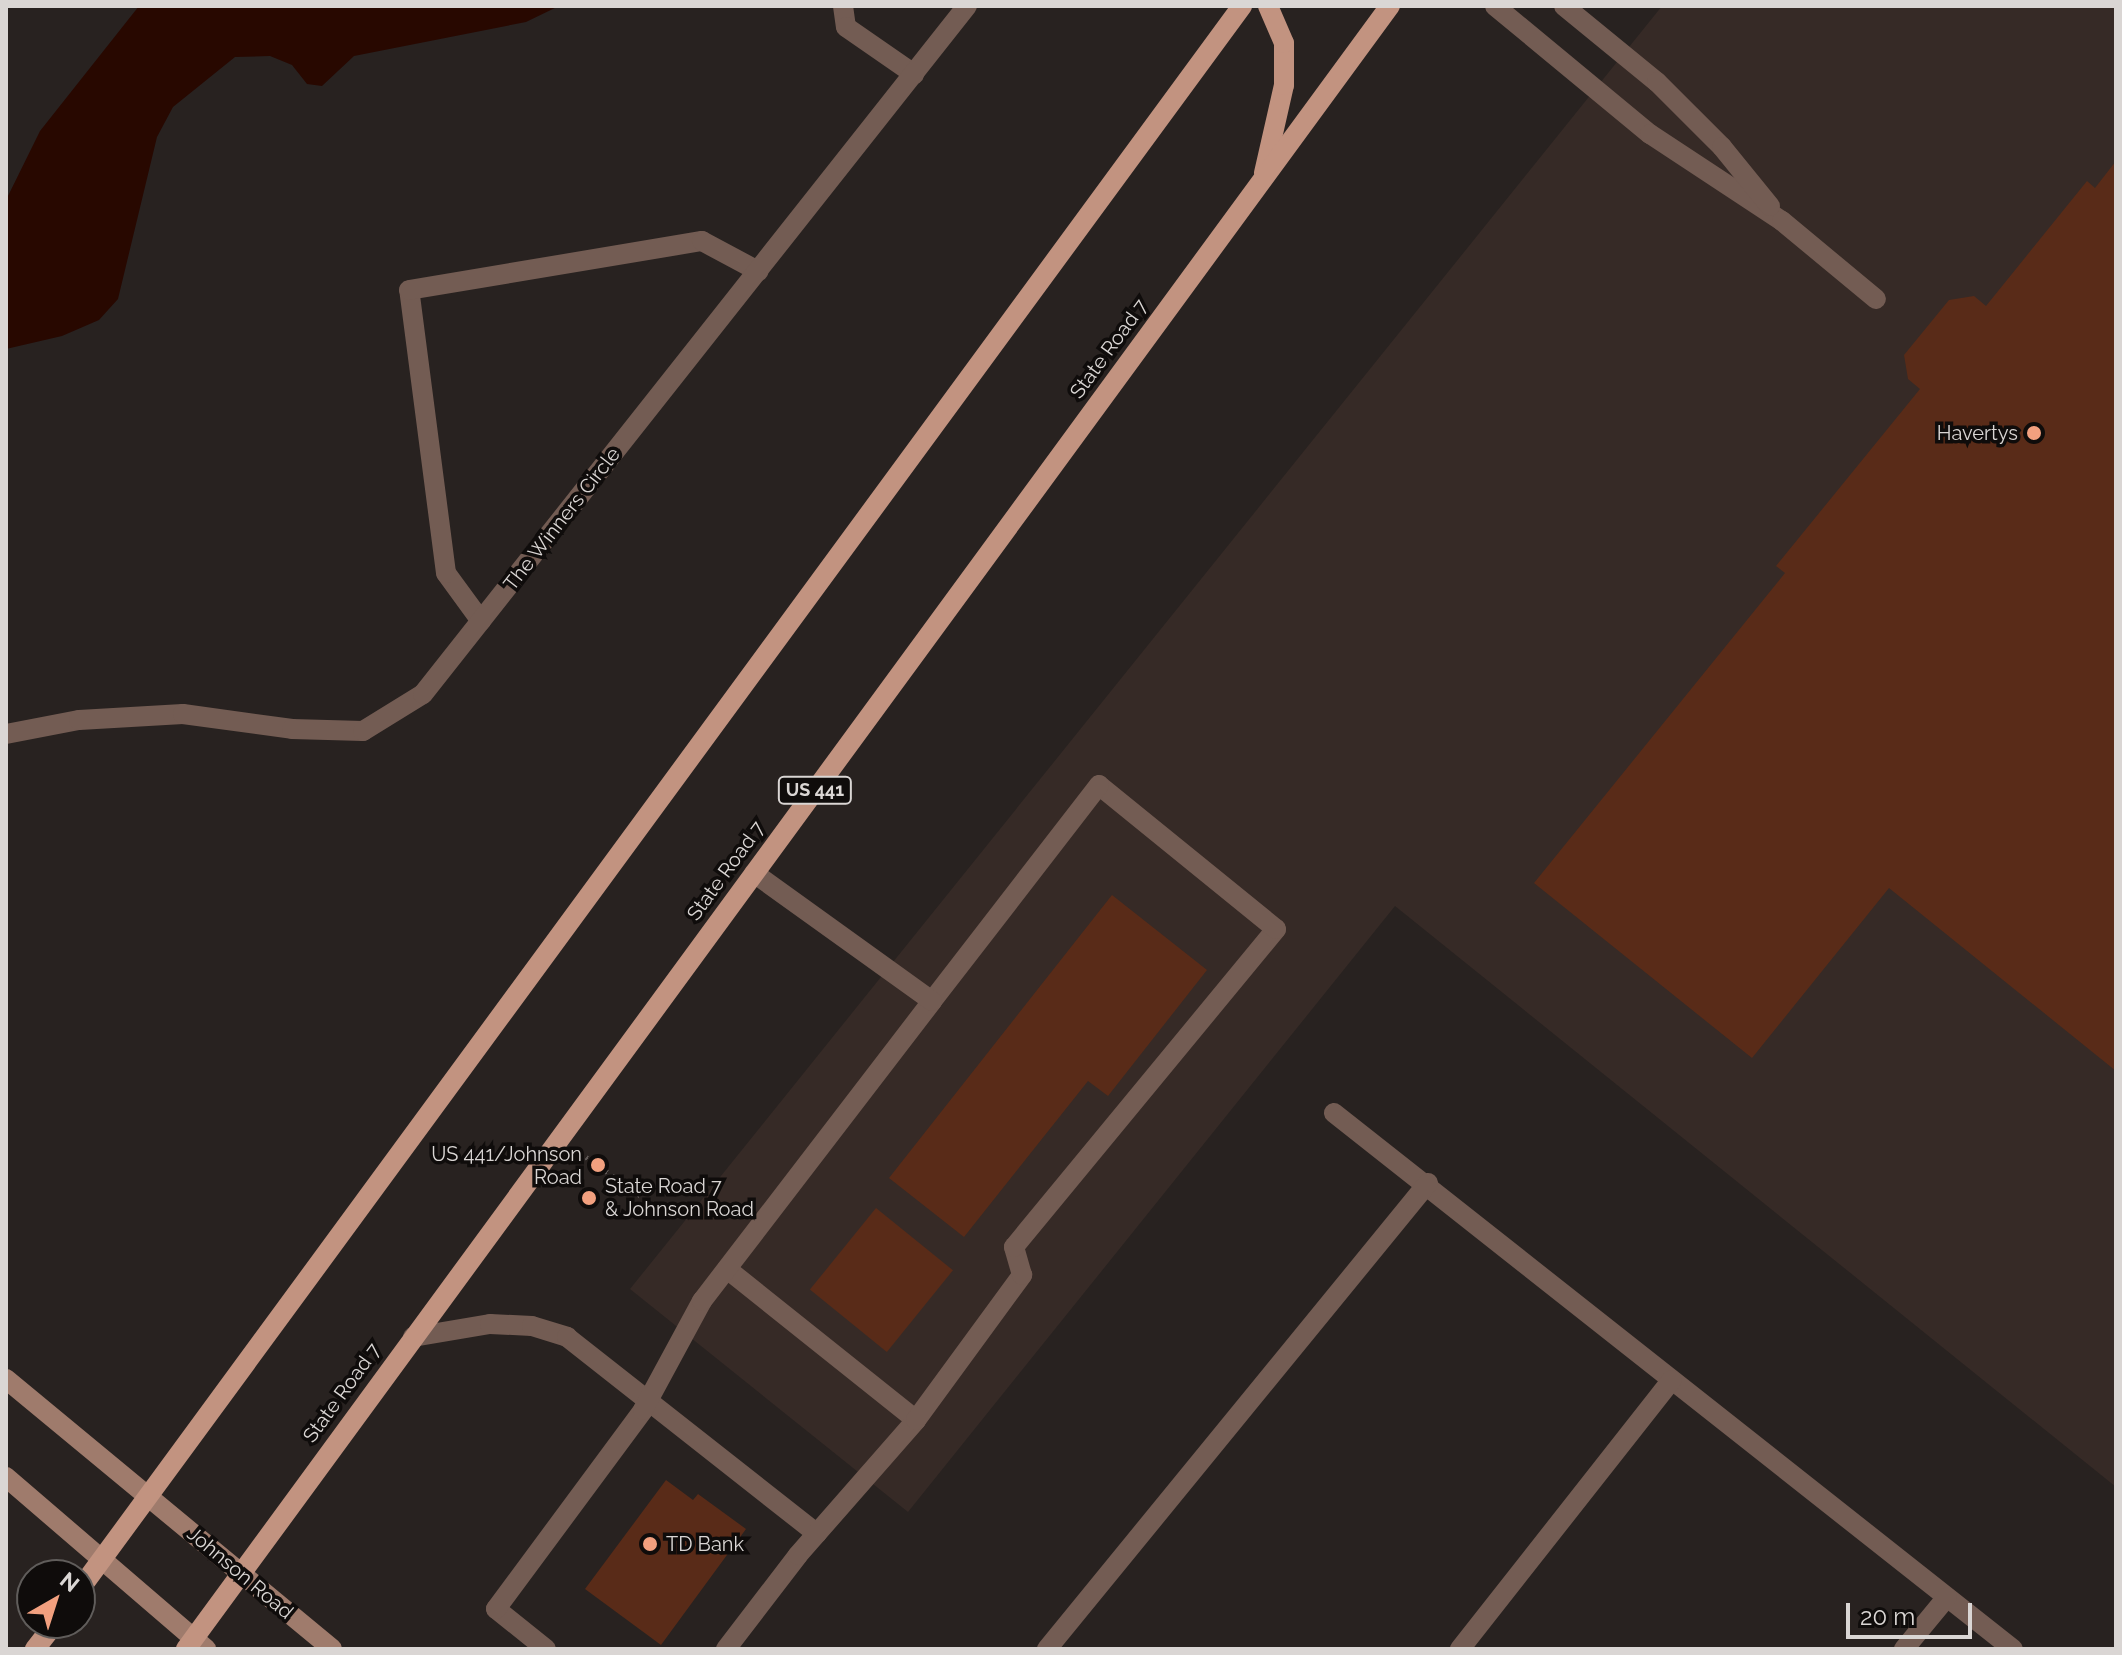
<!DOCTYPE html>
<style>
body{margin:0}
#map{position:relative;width:2122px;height:1655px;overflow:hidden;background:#282220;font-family:Raleway,sans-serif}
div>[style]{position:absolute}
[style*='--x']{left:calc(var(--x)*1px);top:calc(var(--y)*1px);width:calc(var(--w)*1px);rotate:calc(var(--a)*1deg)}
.built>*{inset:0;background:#362a26}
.water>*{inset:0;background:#280800}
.building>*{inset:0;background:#592b18;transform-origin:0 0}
.path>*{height:5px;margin-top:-2.5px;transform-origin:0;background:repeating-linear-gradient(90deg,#5f5957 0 2px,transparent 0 8px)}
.lane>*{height:20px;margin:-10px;padding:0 10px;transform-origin:10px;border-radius:10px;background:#735c53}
.street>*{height:20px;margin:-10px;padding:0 10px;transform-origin:10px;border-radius:10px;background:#735c53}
.secondary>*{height:20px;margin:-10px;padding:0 10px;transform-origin:10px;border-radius:10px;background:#9f7b6c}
.primary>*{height:20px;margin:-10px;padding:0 10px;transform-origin:10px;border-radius:10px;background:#c29380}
.dots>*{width:22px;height:22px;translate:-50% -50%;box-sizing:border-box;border:4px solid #0f0c0b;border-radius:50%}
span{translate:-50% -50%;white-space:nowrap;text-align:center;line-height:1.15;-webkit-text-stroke:7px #0f0c0b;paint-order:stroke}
.shield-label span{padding:2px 6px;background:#0f0c0b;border:2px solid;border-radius:6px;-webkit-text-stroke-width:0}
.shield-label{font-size:18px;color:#dad6d4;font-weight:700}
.street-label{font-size:20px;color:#dad6d4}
.poi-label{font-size:20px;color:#dad6d4}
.right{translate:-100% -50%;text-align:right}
.left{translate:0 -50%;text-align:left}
.frame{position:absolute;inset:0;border:8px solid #dad6d4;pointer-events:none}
.north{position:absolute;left:16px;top:1559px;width:80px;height:80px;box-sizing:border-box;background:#0f0c0b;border:2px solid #605d5b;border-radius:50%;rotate:39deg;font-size:22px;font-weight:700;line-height:32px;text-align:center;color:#dad6d4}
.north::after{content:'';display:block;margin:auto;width:28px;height:36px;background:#f2a07f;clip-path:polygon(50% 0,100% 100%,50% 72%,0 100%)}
.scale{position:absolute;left:1846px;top:1603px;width:126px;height:36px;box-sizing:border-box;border:4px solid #dad6d4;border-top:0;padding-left:10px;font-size:24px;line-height:28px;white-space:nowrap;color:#dad6d4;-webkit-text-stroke:6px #0f0c0b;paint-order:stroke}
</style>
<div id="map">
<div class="built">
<div style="clip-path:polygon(1662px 6px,2116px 6px,2116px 1487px,1395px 906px,908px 1512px,630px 1289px)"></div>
</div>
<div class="water">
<div style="clip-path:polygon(139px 6px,559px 6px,526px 22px,354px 56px,322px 86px,307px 84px,292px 65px,270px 56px,235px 57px,173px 107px,157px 137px,118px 299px,99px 320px,62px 336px,6px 349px,6px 200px,40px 131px)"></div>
</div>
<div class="building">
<div style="clip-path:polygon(2116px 161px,2116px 1071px,1889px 888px,1752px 1058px,1534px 883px,1785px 573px,1776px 566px,1920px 389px,1908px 379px,1904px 355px,1949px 300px,1974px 296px,1986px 306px,2087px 181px,2095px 188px)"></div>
<div style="clip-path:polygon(1112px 895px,1207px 970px,1108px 1096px,1088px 1081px,964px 1237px,889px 1178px)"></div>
<div style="left:876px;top:1208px;width:99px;height:105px;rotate:39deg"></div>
<div style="clip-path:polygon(666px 1480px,693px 1500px,698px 1494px,746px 1529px,661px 1645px,585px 1589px)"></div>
</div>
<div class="path">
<div style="--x:586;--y:1157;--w:71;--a:35.3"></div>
</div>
<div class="lane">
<div style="--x:843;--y:6;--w:21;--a:82"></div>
<div style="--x:846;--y:27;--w:83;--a:34.7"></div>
<div style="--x:1495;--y:6;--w:201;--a:39.6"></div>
<div style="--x:1650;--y:134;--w:158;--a:33.4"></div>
<div style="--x:1782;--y:221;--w:122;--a:39.7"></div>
<div style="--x:1564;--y:6;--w:120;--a:39.3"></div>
<div style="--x:1657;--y:82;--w:92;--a:45"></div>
<div style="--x:1722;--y:147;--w:76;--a:50.9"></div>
<div style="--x:481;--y:621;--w:59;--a:-126.1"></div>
<div style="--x:446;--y:573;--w:285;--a:-97.4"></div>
<div style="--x:409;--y:290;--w:297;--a:-9.5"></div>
<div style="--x:702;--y:241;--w:64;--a:28.2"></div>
<div style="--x:1334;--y:1113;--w:865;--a:38.29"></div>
<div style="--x:727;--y:1269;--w:242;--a:38.6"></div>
<div style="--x:413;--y:1337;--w:78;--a:-9.6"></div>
<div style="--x:490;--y:1324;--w:42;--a:2.7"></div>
<div style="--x:532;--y:1326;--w:37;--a:17"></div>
<div style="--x:567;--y:1337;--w:318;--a:38.2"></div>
<div style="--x:546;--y:1649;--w:64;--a:-141.3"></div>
<div style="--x:496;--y:1609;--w:247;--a:-53.5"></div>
<div style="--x:643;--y:1410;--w:124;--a:-61.6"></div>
<div style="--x:702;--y:1301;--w:378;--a:-52.5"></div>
<div style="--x:726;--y:1649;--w:118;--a:-52.5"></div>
<div style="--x:798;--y:1555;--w:179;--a:-48.8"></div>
<div style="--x:916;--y:1420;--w:180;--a:-53.8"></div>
<div style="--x:1022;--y:1275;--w:29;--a:-106"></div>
<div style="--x:1014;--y:1247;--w:412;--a:-50.5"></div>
<div style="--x:1276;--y:929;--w:228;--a:-140.9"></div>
<div style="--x:1099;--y:785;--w:273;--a:127.7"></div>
<div style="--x:932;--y:1001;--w:219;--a:-144.3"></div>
<div style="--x:1047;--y:1649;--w:602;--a:-50.73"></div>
<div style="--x:1460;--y:1649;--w:342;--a:-51.8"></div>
<div style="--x:1904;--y:1649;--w:67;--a:-50.4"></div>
</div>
<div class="street">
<div style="--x:6;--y:734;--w:74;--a:-10.9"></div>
<div style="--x:79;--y:720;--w:104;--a:-3.3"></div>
<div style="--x:183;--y:714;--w:110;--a:7.8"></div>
<div style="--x:292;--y:729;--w:71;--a:1.6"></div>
<div style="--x:363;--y:731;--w:70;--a:-31.7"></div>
<div style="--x:423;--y:694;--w:877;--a:-51.67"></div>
</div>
<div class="secondary">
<div style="--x:6;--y:1379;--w:423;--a:39.6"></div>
<div style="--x:6;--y:1477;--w:264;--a:40.7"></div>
</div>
<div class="primary">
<div style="--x:1264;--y:173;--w:90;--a:-77.2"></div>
<div style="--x:1284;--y:85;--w:42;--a:-90"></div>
<div style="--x:1284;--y:43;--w:40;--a:-113.4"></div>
<div style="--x:80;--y:1589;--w:1964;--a:-53.72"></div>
<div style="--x:35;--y:1649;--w:33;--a:-52"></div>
<div style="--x:186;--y:1649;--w:2037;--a:-53.77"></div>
</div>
<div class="dots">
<div style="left:2034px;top:433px;background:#f2a07f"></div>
<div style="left:598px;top:1165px;background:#f2a07f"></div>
<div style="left:589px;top:1198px;background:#f2a07f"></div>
<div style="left:650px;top:1544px;background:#f2a07f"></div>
</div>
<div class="shield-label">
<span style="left:815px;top:790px">US 441</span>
</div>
<div class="street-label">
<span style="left:1109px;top:349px;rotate:-54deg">State Road 7</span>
<span style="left:562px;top:519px;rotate:-52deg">The Winners Circle</span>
<span style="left:726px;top:871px;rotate:-54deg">State Road 7</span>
<span style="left:342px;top:1393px;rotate:-54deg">State Road 7</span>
<span style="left:240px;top:1573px;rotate:40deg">Johnson Road</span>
</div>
<div class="poi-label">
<span class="right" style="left:2018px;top:433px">Havertys</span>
<span class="right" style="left:582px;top:1166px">US 441/Johnson<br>Road</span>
<span class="left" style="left:605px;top:1198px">State Road 7<br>&amp; Johnson Road</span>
<span class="left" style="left:666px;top:1544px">TD Bank</span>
</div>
<div class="frame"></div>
<div class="north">N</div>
<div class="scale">20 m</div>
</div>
